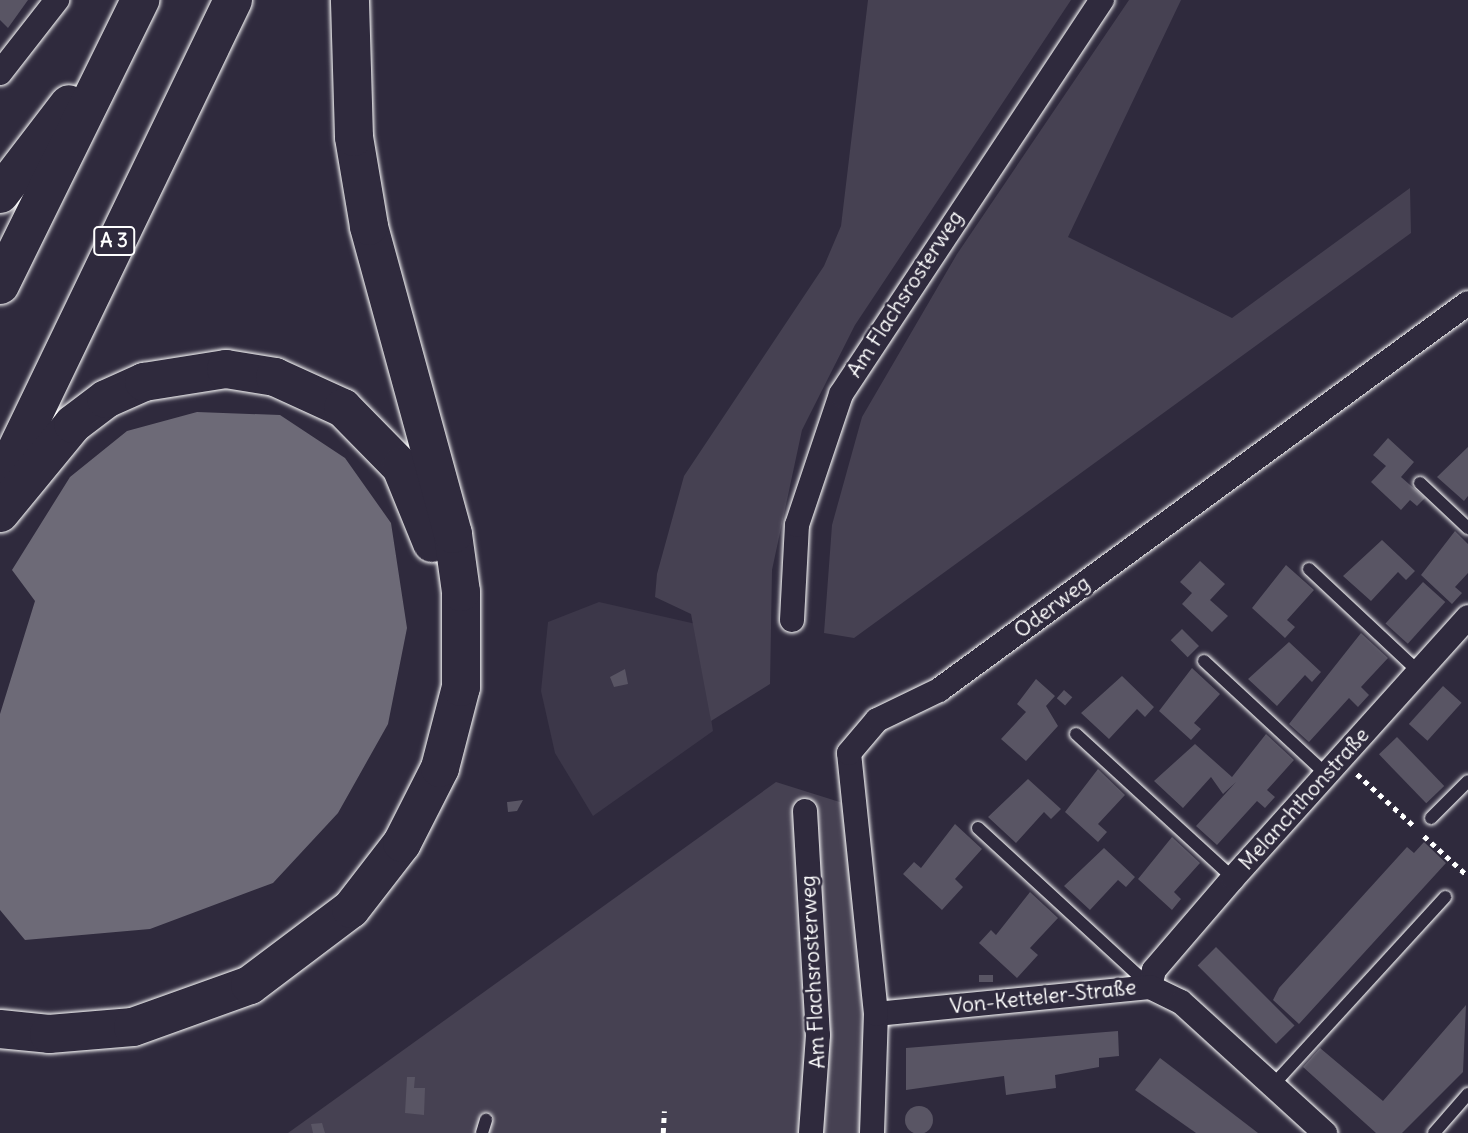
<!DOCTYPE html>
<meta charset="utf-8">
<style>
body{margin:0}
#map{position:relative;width:1468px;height:1133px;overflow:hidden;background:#2f2a3d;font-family:Delius,sans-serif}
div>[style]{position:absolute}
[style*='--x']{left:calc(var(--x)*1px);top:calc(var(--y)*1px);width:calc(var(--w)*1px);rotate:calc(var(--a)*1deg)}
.built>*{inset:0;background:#3c3749}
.green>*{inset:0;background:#464152}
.water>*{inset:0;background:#6d6a77}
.building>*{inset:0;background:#595564;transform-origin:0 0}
.round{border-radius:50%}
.path>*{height:4.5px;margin-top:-2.25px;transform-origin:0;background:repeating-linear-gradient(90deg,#fff 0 5px,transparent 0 10px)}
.roads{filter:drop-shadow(0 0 2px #fff) drop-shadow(0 0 2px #fff)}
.lane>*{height:12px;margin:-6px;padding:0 6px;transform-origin:6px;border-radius:6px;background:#2f2a3d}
.street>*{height:24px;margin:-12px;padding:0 12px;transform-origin:12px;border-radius:12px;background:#2f2a3d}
.highway>*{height:38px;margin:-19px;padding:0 19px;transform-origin:19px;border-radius:19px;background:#2f2a3d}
span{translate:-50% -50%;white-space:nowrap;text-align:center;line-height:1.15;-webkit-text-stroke:5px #2f2a3d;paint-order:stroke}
.shield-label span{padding:2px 5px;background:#2f2a3d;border:2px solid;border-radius:5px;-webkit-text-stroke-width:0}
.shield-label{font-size:19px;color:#fff;font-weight:700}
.street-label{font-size:21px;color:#fff}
</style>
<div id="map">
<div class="built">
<div style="clip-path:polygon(599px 602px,696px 624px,713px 731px,593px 816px,555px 753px,541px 691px,548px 622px)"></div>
</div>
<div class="green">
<div style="clip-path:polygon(868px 0,1071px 0,855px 325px,802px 430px,772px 570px,770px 684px,711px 721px,691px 614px,655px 597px,657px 574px,684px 476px,824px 266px,841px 226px)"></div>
<div style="clip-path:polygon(1129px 0,1181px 0,1068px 237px,1232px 318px,1410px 188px,1411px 233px,854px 638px,824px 633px,832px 525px,862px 417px,957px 254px)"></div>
<div style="clip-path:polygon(776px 782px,846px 804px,867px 1018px,861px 1133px,288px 1133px)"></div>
</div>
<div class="water">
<div style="clip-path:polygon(197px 412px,280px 415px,345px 458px,391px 523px,407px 628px,388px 724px,338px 813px,273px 883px,150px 929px,25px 940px,0 910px,0 714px,35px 601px,12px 570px,70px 477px,127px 431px)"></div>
</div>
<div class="building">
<div style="clip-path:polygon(0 0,28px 0,8px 28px,0 20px)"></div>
<div style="clip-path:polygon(1388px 438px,1414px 462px,1401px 477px,1425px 498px,1417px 506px,1410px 500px,1401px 510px,1371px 482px,1386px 466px,1373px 455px)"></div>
<div style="clip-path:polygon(1468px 447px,1468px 496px,1464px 501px,1437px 477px)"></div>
<div style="clip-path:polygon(1455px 531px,1468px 544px,1468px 573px,1455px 587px,1462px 593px,1452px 604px,1421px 575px)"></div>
<div style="clip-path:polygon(1382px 540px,1415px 571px,1406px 580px,1398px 572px,1371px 601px,1343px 576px)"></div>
<div style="clip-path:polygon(1200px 561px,1225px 584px,1210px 600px,1228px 616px,1212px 632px,1182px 604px,1192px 593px,1180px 582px)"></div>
<div style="clip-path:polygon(1286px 565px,1314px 590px,1287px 620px,1295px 627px,1285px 638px,1252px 608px)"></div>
<div style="left:1423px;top:582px;width:30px;height:56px;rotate:42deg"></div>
<div style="left:1182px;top:629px;width:24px;height:16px;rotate:45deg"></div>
<div style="clip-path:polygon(1361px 633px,1388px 658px,1361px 687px,1369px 695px,1358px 707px,1349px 698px,1309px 742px,1289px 724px)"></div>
<div style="clip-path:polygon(1289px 642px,1321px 672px,1312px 682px,1305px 675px,1277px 706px,1248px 679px)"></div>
<div style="clip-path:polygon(1192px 668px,1220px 694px,1194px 723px,1201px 729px,1191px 740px,1159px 711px)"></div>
<div style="clip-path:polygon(625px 669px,628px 684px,614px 687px,610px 677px)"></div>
<div style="clip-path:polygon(1122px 676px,1154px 707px,1145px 717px,1137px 709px,1109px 739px,1081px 713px)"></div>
<div style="clip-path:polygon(1036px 679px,1055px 696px,1046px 706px,1058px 726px,1026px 761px,1001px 739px,1026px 712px,1017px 704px)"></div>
<div style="left:1443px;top:686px;width:25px;height:51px;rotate:42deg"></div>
<div style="left:1064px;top:690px;width:11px;height:11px;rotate:41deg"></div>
<div style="clip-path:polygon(1266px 734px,1294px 760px,1267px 790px,1275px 797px,1265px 808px,1257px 801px,1217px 845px,1196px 826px,1236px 782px,1223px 794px,1211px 777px,1183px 808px,1154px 781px,1195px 744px,1232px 777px)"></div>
<div style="left:1397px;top:737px;width:68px;height:25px;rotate:46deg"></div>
<div style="clip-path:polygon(1098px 769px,1125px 795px,1098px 824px,1107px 832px,1098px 842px,1065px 812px)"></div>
<div style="clip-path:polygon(1028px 779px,1061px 809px,1051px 819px,1044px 812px,1016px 843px,988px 817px)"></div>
<div style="clip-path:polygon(523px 800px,517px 811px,508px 812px,507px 802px)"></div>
<div style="clip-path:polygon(955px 824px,982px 849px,955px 879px,963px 887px,942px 910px,903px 874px,914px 862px,921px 868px)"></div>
<div style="clip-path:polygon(1172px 837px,1200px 863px,1174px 892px,1181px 899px,1172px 910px,1138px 879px)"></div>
<div style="clip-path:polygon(1424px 842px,1446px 863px,1299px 1024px,1273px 1000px,1279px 988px,1407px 847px,1414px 853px)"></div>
<div style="clip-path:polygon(1104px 848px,1135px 877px,1126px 887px,1118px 880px,1090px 910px,1064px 886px)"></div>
<div style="clip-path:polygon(1030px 892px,1058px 918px,1030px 948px,1038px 955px,1017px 978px,979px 943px,991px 930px,996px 935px)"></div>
<div style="left:1216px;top:947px;width:111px;height:26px;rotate:45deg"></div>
<div style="left:993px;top:975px;width:7px;height:14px;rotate:90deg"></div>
<div style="clip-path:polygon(1466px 1005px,1463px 1072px,1402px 1133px,1376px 1133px,1303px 1067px,1320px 1048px,1383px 1101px)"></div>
<div style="clip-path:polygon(1118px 1031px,1119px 1056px,1099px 1058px,1099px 1067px,1055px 1075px,1056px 1088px,1006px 1095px,1004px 1076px,906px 1090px,906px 1048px)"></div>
<div style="clip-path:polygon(1160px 1058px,1219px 1103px,1258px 1133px,1196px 1133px,1135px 1090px)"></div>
<div style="clip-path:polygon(407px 1077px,415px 1077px,414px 1088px,425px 1088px,424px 1115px,405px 1113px)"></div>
<div class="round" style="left:905px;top:1106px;width:28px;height:28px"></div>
<div style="clip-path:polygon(322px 1123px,325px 1133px,313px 1133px,311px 1124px)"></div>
</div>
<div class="path">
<div style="--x:1357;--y:774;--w:79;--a:42.4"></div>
<div style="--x:1424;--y:836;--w:59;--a:42.3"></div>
<div style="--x:663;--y:1133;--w:22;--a:-87"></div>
</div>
<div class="roads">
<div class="lane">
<div style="--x:1420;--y:483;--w:66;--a:43.2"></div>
<div style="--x:1309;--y:569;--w:151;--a:43.1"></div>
<div style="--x:1204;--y:661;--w:168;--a:42.8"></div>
<div style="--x:1076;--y:734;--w:213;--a:42.5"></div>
<div style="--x:1431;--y:818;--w:52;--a:-45"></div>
<div style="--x:978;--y:828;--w:234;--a:42.6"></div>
<div style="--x:1273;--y:1085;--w:255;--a:-47.5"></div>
<div style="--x:482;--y:1133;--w:14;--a:-73"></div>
<div style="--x:1434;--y:1133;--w:52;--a:-48.9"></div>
</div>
<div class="street">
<div style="--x:0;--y:73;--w:93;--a:-52"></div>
<div style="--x:792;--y:620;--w:95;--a:-87"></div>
<div style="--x:797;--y:525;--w:138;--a:-71.4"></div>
<div style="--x:841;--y:394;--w:473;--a:-56.5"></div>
<div style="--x:805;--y:811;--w:224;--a:86.7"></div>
<div style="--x:818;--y:1035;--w:98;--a:94.1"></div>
<div style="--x:1150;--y:987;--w:17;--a:-77"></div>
<div style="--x:1154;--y:970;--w:121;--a:-49.3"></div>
<div style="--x:1233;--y:878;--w:351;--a:-48"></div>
<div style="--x:876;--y:1014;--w:275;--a:-5.6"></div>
<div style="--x:1150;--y:987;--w:34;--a:26"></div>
<div style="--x:1181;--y:1002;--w:195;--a:42.3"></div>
<div style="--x:872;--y:1133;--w:119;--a:-88.1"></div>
<div style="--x:876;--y:1014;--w:262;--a:-95.9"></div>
<div style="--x:849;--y:753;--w:43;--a:-49.7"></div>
<div style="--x:877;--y:720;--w:69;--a:-25.8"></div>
<div style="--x:939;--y:690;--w:655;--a:-36.19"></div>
</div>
<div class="highway">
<div style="--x:0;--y:194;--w:113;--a:-52.5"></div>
<div style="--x:0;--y:285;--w:318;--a:-63.8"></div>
<div style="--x:0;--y:484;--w:537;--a:-64.29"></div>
<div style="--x:0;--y:513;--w:115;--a:-50.6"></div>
<div style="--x:73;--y:424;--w:41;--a:-37.1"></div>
<div style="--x:106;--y:399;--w:42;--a:-24.1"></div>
<div style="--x:144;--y:382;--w:83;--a:-9"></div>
<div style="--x:226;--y:369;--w:50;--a:9.3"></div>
<div style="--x:275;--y:377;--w:75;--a:24.5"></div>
<div style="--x:343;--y:408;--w:83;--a:45.5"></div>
<div style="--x:401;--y:467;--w:82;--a:67.8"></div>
<div style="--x:0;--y:1029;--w:49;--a:5.8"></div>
<div style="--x:49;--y:1034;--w:84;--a:-4.8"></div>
<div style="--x:133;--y:1027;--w:124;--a:-19.7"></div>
<div style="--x:250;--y:985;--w:126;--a:-37"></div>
<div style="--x:351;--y:909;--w:83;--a:-52.3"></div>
<div style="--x:402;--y:843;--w:84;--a:-63.1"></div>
<div style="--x:440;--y:768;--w:84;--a:-75.5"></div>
<div style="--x:461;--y:687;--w:95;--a:-90"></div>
<div style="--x:461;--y:592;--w:59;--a:-97.9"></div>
<div style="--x:453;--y:534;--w:319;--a:-105.3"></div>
<div style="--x:369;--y:226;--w:90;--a:-99.6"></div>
<div style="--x:354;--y:137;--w:137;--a:-91.7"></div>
</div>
</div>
<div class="shield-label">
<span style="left:114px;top:241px">A 3</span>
</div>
<div class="street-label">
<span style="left:905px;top:294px;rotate:-57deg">Am Flachsrosterweg</span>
<span style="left:1052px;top:607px;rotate:-37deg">Oderweg</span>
<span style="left:1304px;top:799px;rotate:-48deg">Melanchthonstraße</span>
<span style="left:813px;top:972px;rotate:-93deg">Am Flachsrosterweg</span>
<span style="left:1043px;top:997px;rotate:-6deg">Von-Ketteler-Straße</span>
</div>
</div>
